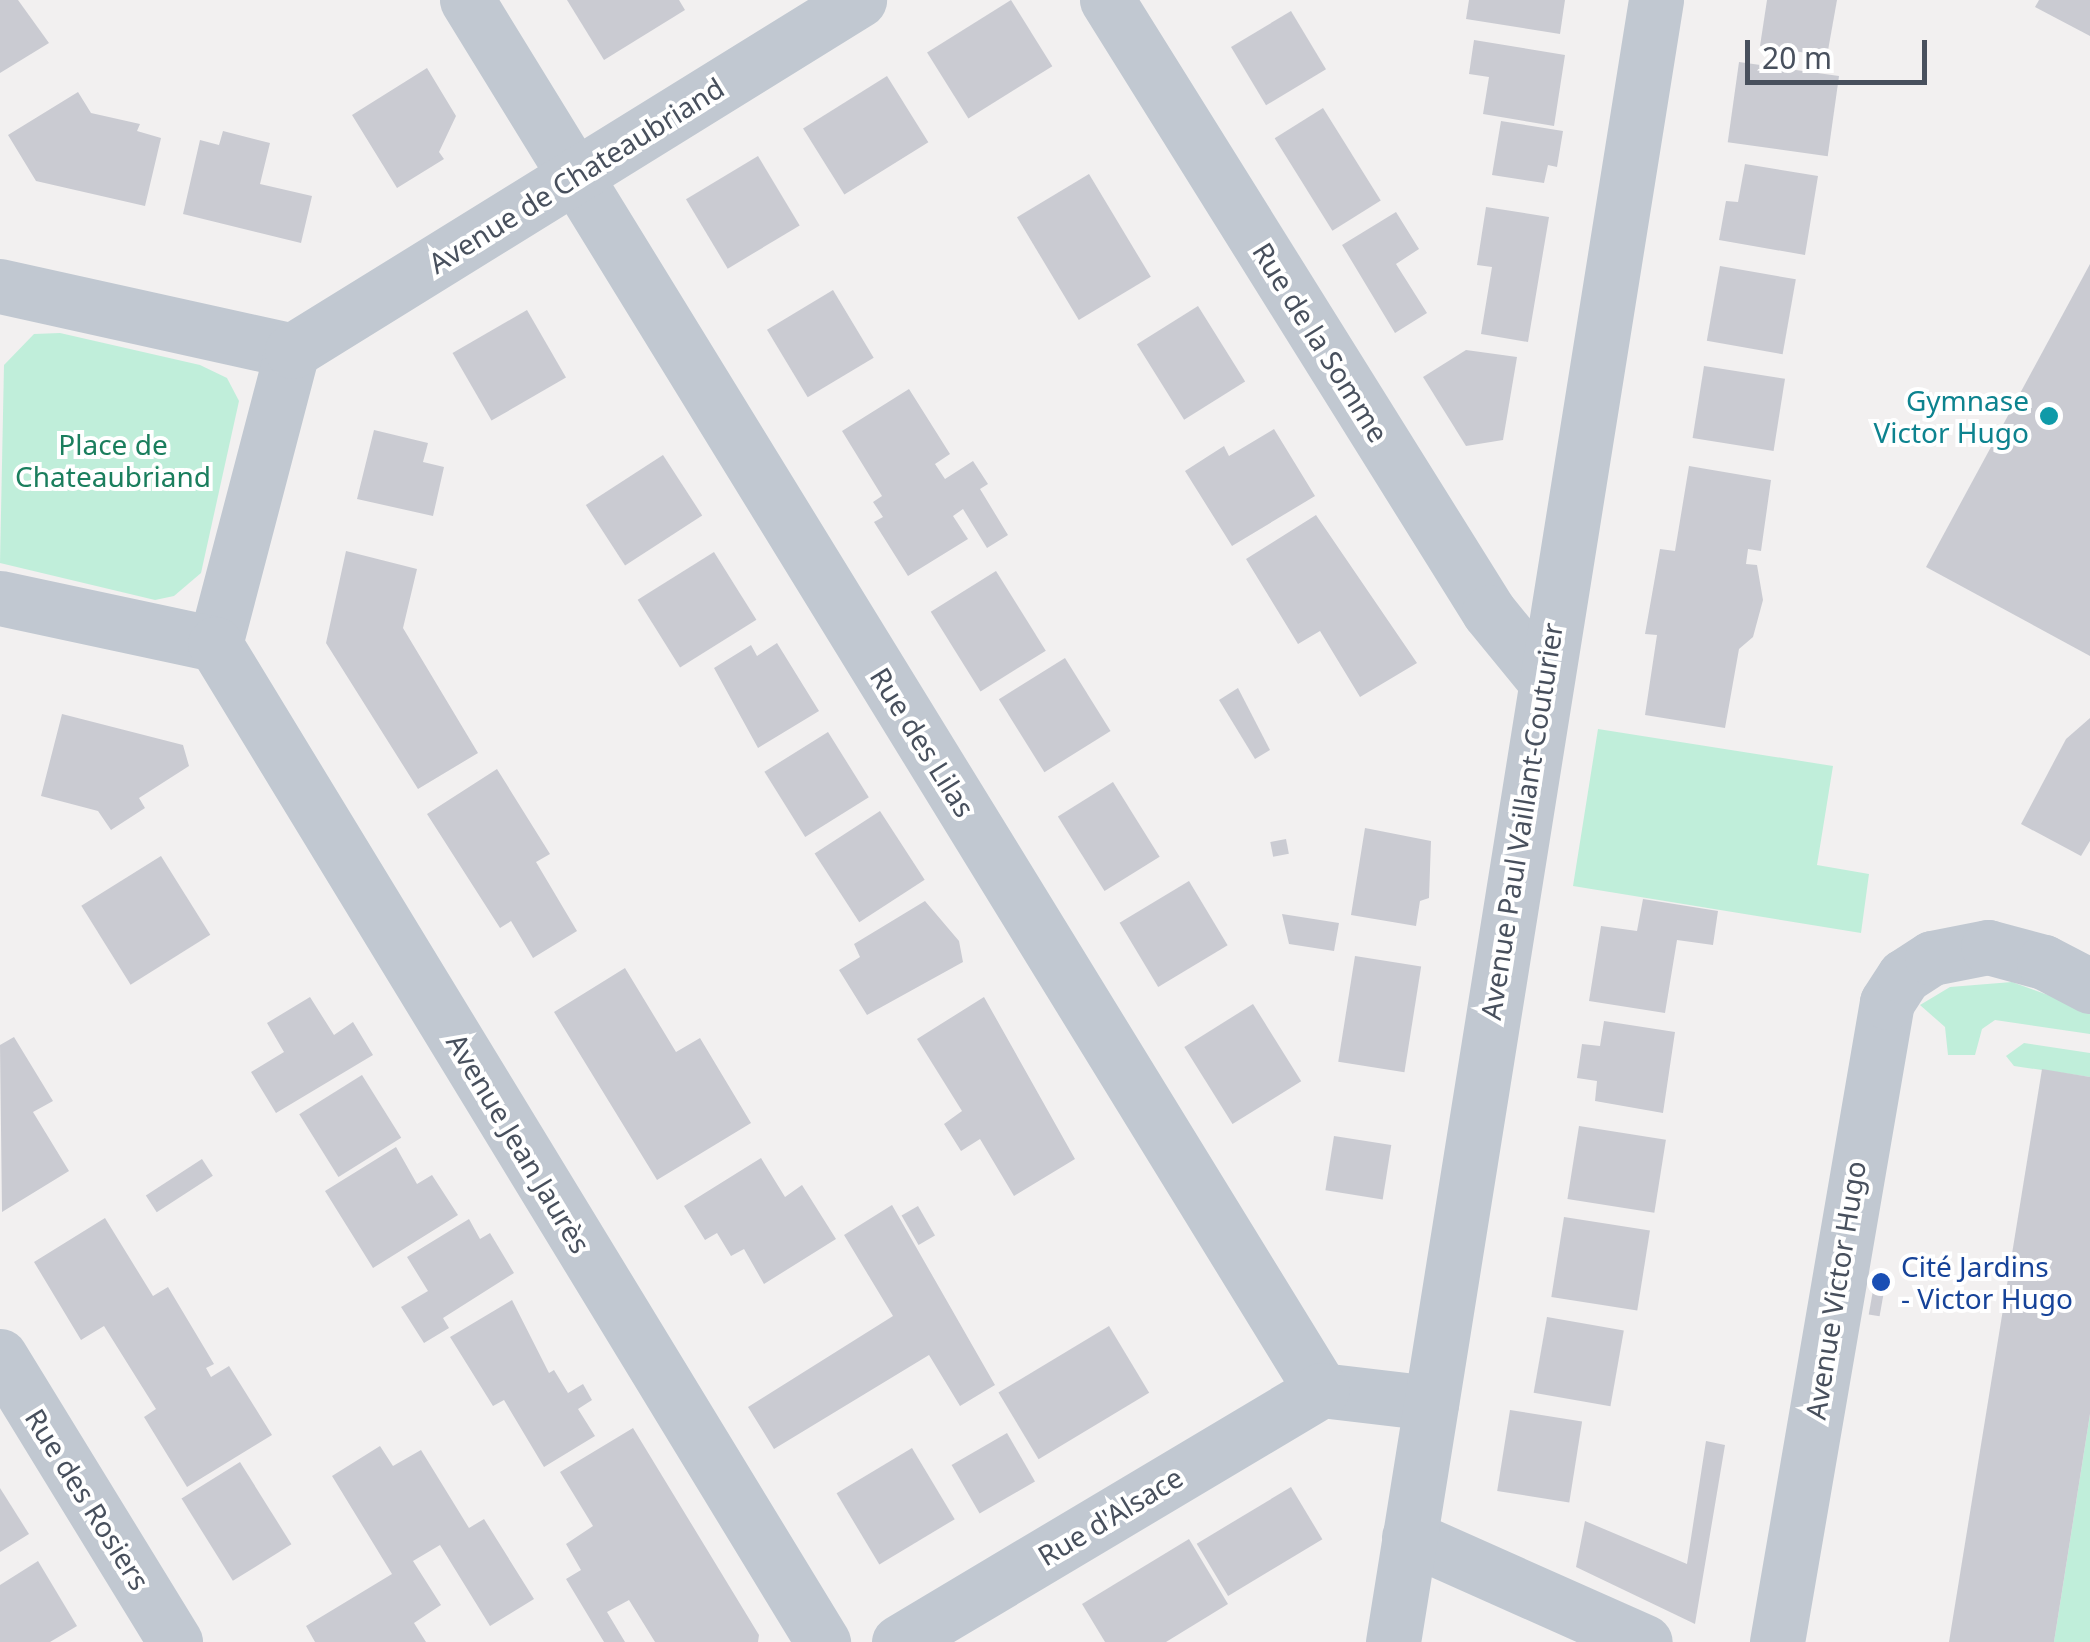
<!DOCTYPE html>
<meta charset="utf-8">
<style>
body{margin:0}
#map{position:relative;width:2090px;height:1642px;overflow:hidden;background:#f2f0f0;font-family:"Noto Sans",sans-serif}
div>[style]{position:absolute}
[style*='--x']{left:calc(var(--x)*1px);top:calc(var(--y)*1px);width:calc(var(--w)*1px);rotate:calc(var(--a)*1deg)}
.green>*{inset:0;background:#c0eeda}
.building>*{inset:0;background:#cacbd2;transform-origin:0 0}
.street>*{height:55px;margin:-27.5px;padding:0 27.5px;transform-origin:27.5px;border-radius:27.5px;background:#c1c8d1}
.dots>*{width:28px;height:28px;translate:-50% -50%;box-sizing:border-box;border:5px solid #fff;border-radius:50%}
span{translate:-50% -50%;white-space:nowrap;text-align:center;line-height:1.15;-webkit-text-stroke:8px #fff;paint-order:stroke}
.street-label{font-size:28px;color:#48505d}
.culture-label{font-size:28px;color:#0d838f}
.right{translate:-100% -50%;text-align:right}
.park-label{font-size:28px;color:#1a7e5d}
.transit-label{font-size:28px;color:#164399}
.left{translate:0 -50%;text-align:left}
.scale{position:absolute;left:1745px;top:40px;width:182px;height:45px;box-sizing:border-box;border:5px solid #48505d;border-top:0;padding-left:12px;font-size:30px;line-height:35px;white-space:nowrap;color:#48505d;-webkit-text-stroke:8px #fff;paint-order:stroke}
</style>
<div id="map">
<div class="green">
<div style="clip-path:polygon(60px 333px,200px 365px,227px 378px,239px 401px,201px 573px,174px 596px,155px 600px,0 563px,4px 365px,34px 334px)"></div>
<div style="clip-path:polygon(1598px 729px,1833px 766px,1817px 865px,1869px 874px,1861px 933px,1573px 886px)"></div>
<div style="clip-path:polygon(2012px 982px,2090px 1010px,2090px 1034px,1995px 1020px,1982px 1029px,1975px 1055px,1948px 1055px,1945px 1027px,1920px 1005px,1950px 987px)"></div>
<div style="clip-path:polygon(2024px 1043px,2090px 1053px,2090px 1077px,2014px 1066px,2006px 1056px)"></div>
<div style="clip-path:polygon(2090px 1414px,2090px 1642px,2054px 1642px)"></div>
</div>
<div class="building">
<div style="clip-path:polygon(0 0,18px 0,49px 43px,0 73px)"></div>
<div style="clip-path:polygon(567px 0,679px 0,685px 10px,604px 60px)"></div>
<div style="left:1011px;top:0;width:78px;height:99px;rotate:58deg"></div>
<div style="clip-path:polygon(1469px 0,1565px 0,1560px 34px,1466px 19px)"></div>
<div style="clip-path:polygon(1767px 0,1837px 0,1827px 56px,1760px 46px)"></div>
<div style="clip-path:polygon(2039px 0,2090px 0,2090px 36px,2035px 7px)"></div>
<div style="left:1291px;top:11px;width:68px;height:70px;rotate:59deg"></div>
<div style="clip-path:polygon(1474px 40px,1565px 55px,1554px 126px,1483px 114px,1489px 77px,1469px 74px)"></div>
<div style="left:1739px;top:62px;width:101px;height:81px;rotate:8deg"></div>
<div style="clip-path:polygon(427px 68px,456px 116px,439px 152px,444px 159px,397px 188px,352px 115px)"></div>
<div style="left:887px;top:76px;width:78px;height:99px;rotate:58deg"></div>
<div style="clip-path:polygon(78px 92px,91px 113px,140px 124px,137px 131px,161px 138px,145px 206px,36px 181px,8px 135px)"></div>
<div style="left:1323px;top:108px;width:109px;height:57px;rotate:58deg"></div>
<div style="clip-path:polygon(1501px 121px,1563px 131px,1557px 167px,1548px 165px,1544px 183px,1492px 175px)"></div>
<div style="clip-path:polygon(223px 131px,270px 143px,260px 184px,312px 196px,301px 243px,183px 214px,200px 140px,219px 145px)"></div>
<div style="left:758px;top:156px;width:81px;height:84px;rotate:59deg"></div>
<div style="clip-path:polygon(1745px 164px,1818px 176px,1805px 255px,1719px 240px,1726px 201px,1738px 202px)"></div>
<div style="left:1089px;top:174px;width:120px;height:84px;rotate:59deg"></div>
<div style="clip-path:polygon(1486px 207px,1549px 217px,1528px 342px,1481px 334px,1492px 267px,1477px 265px)"></div>
<div style="clip-path:polygon(1396px 212px,1419px 249px,1396px 264px,1427px 313px,1395px 333px,1342px 245px)"></div>
<div style="clip-path:polygon(2090px 264px,2090px 656px,1926px 567px)"></div>
<div style="left:1720px;top:266px;width:77px;height:76px;rotate:10deg"></div>
<div style="left:833px;top:290px;width:79px;height:77px;rotate:59deg"></div>
<div style="left:1198px;top:306px;width:89px;height:72px;rotate:58deg"></div>
<div style="left:527px;top:310px;width:78px;height:86px;rotate:60deg"></div>
<div style="clip-path:polygon(1466px 350px,1517px 357px,1503px 440px,1466px 446px,1423px 377px)"></div>
<div style="left:1704px;top:366px;width:82px;height:73px;rotate:9deg"></div>
<div style="clip-path:polygon(909px 389px,950px 454px,935px 464px,945px 479px,973px 461px,988px 484px,980px 489px,1008px 535px,987px 548px,963px 509px,953px 516px,968px 539px,908px 576px,874px 522px,883px 517px,873px 502px,882px 496px,842px 431px)"></div>
<div style="clip-path:polygon(1274px 429px,1315px 496px,1232px 546px,1185px 471px,1224px 446px,1229px 456px)"></div>
<div style="clip-path:polygon(374px 430px,428px 443px,423px 462px,444px 467px,433px 516px,357px 499px)"></div>
<div style="left:663px;top:455px;width:72px;height:92px;rotate:57deg"></div>
<div style="clip-path:polygon(1689px 466px,1771px 480px,1761px 551px,1748px 549px,1746px 564px,1757px 565px,1763px 600px,1753px 637px,1739px 649px,1725px 728px,1645px 715px,1657px 635px,1645px 634px,1660px 549px,1675px 551px)"></div>
<div style="clip-path:polygon(1316px 515px,1417px 663px,1360px 697px,1320px 631px,1298px 644px,1246px 559px)"></div>
<div style="clip-path:polygon(346px 551px,417px 569px,403px 628px,478px 753px,418px 789px,326px 643px)"></div>
<div style="left:714px;top:552px;width:80px;height:90px;rotate:58deg"></div>
<div style="left:996px;top:571px;width:94px;height:77px;rotate:58deg"></div>
<div style="clip-path:polygon(777px 643px,819px 711px,758px 748px,714px 668px,751px 645px,757px 656px)"></div>
<div style="left:1065px;top:658px;width:86px;height:78px;rotate:58deg"></div>
<div style="clip-path:polygon(1238px 688px,1270px 750px,1255px 759px,1219px 700px)"></div>
<div style="clip-path:polygon(62px 714px,183px 745px,189px 766px,139px 798px,145px 808px,111px 830px,98px 811px,41px 796px)"></div>
<div style="clip-path:polygon(2090px 718px,2090px 841px,2081px 856px,2021px 824px,2066px 739px)"></div>
<div style="left:828px;top:732px;width:77px;height:75px;rotate:58deg"></div>
<div style="clip-path:polygon(497px 769px,550px 854px,536px 862px,577px 931px,533px 958px,511px 921px,500px 928px,427px 814px)"></div>
<div style="left:1113px;top:782px;width:88px;height:65px;rotate:58deg"></div>
<div style="left:880px;top:811px;width:82px;height:78px;rotate:57deg"></div>
<div style="clip-path:polygon(1365px 828px,1431px 841px,1429px 898px,1420px 901px,1416px 926px,1351px 915px)"></div>
<div style="left:1286px;top:839px;width:15px;height:16px;rotate:79deg"></div>
<div style="left:161px;top:856px;width:93px;height:94px;rotate:58deg"></div>
<div style="left:1189px;top:881px;width:75px;height:81px;rotate:59deg"></div>
<div style="clip-path:polygon(1643px 899px,1718px 911px,1713px 945px,1677px 940px,1665px 1013px,1589px 1001px,1601px 926px,1637px 931px)"></div>
<div style="clip-path:polygon(925px 901px,959px 941px,963px 962px,867px 1015px,839px 970px,860px 957px,854px 944px)"></div>
<div style="clip-path:polygon(1282px 914px,1339px 923px,1334px 951px,1289px 944px)"></div>
<div style="left:1355px;top:956px;width:67px;height:107px;rotate:9deg"></div>
<div style="clip-path:polygon(625px 968px,676px 1052px,700px 1038px,751px 1123px,657px 1180px,554px 1012px)"></div>
<div style="clip-path:polygon(310px 997px,334px 1035px,353px 1022px,373px 1055px,276px 1113px,251px 1072px,284px 1052px,267px 1023px)"></div>
<div style="clip-path:polygon(984px 997px,1075px 1159px,1014px 1196px,980px 1139px,961px 1151px,944px 1124px,962px 1111px,917px 1039px)"></div>
<div style="left:1253px;top:1004px;width:91px;height:81px;rotate:58deg"></div>
<div style="clip-path:polygon(1604px 1021px,1675px 1032px,1663px 1113px,1595px 1101px,1597px 1081px,1577px 1078px,1582px 1044px,1600px 1046px)"></div>
<div style="clip-path:polygon(14px 1037px,53px 1101px,33px 1112px,69px 1171px,2px 1212px,0 1045px)"></div>
<div style="clip-path:polygon(2042px 1069px,2090px 1077px,2090px 1414px,2054px 1642px,1949px 1642px)"></div>
<div style="left:362px;top:1075px;width:74px;height:74px;rotate:58deg"></div>
<div style="left:1579px;top:1126px;width:88px;height:74px;rotate:9deg"></div>
<div style="left:1334px;top:1136px;width:58px;height:55px;rotate:9deg"></div>
<div style="clip-path:polygon(396px 1147px,417px 1184px,432px 1175px,458px 1215px,373px 1268px,325px 1191px)"></div>
<div style="clip-path:polygon(761px 1158px,785px 1197px,802px 1185px,836px 1239px,764px 1284px,744px 1249px,731px 1256px,717px 1233px,705px 1240px,684px 1206px)"></div>
<div style="left:202px;top:1159px;width:20px;height:67px;rotate:57deg"></div>
<div style="clip-path:polygon(892px 1205px,995px 1385px,960px 1406px,929px 1355px,774px 1449px,748px 1407px,893px 1316px,844px 1235px)"></div>
<div style="left:918px;top:1206px;width:34px;height:19px;rotate:60deg"></div>
<div style="left:1564px;top:1217px;width:87px;height:81px;rotate:9deg"></div>
<div style="clip-path:polygon(105px 1218px,153px 1296px,168px 1287px,214px 1364px,206px 1368px,211px 1377px,229px 1366px,272px 1435px,187px 1487px,144px 1417px,156px 1409px,104px 1326px,81px 1340px,34px 1262px)"></div>
<div style="clip-path:polygon(469px 1219px,480px 1239px,490px 1233px,514px 1273px,443px 1318px,449px 1328px,424px 1343px,401px 1307px,428px 1291px,407px 1257px)"></div>
<div style="left:1875px;top:1279px;width:11px;height:36px;rotate:10deg"></div>
<div style="clip-path:polygon(512px 1300px,549px 1373px,554px 1370px,568px 1393px,583px 1384px,592px 1400px,578px 1409px,595px 1436px,544px 1467px,504px 1400px,493px 1406px,450px 1337px)"></div>
<div style="left:1547px;top:1317px;width:78px;height:77px;rotate:10deg"></div>
<div style="left:1109px;top:1326px;width:78px;height:129px;rotate:59deg"></div>
<div style="left:1510px;top:1410px;width:73px;height:82px;rotate:9deg"></div>
<div style="clip-path:polygon(633px 1428px,759px 1635px,758px 1642px,655px 1642px,629px 1600px,607px 1612px,625px 1642px,604px 1642px,566px 1579px,581px 1570px,566px 1544px,593px 1526px,560px 1472px)"></div>
<div style="left:1007px;top:1433px;width:56px;height:64px;rotate:60deg"></div>
<div style="clip-path:polygon(1706px 1441px,1725px 1445px,1695px 1624px,1576px 1567px,1585px 1521px,1687px 1564px)"></div>
<div style="clip-path:polygon(380px 1446px,393px 1466px,421px 1450px,469px 1528px,484px 1519px,534px 1599px,490px 1626px,440px 1545px,413px 1561px,441px 1605px,414px 1623px,426px 1642px,315px 1642px,306px 1626px,392px 1574px,332px 1476px)"></div>
<div style="left:912px;top:1448px;width:83px;height:88px;rotate:59deg"></div>
<div style="left:240px;top:1462px;width:97px;height:69px;rotate:58deg"></div>
<div style="left:1291px;top:1487px;width:61px;height:110px;rotate:59deg"></div>
<div style="clip-path:polygon(0 1488px,29px 1534px,0 1552px)"></div>
<div style="clip-path:polygon(1189px 1539px,1228px 1604px,1166px 1642px,1105px 1642px,1082px 1604px)"></div>
<div style="clip-path:polygon(38px 1561px,77px 1626px,50px 1642px,0 1642px,0 1585px)"></div>
</div>
<div class="street">
<div style="--x:467;--y:0;--w:1631;--a:58.43"></div>
<div style="--x:1107;--y:0;--w:721;--a:58.03"></div>
<div style="--x:1489;--y:612;--w:85;--a:50.7"></div>
<div style="--x:0;--y:286;--w:299;--a:12.5"></div>
<div style="--x:292;--y:351;--w:303;--a:104.7"></div>
<div style="--x:215;--y:644;--w:220;--a:-167.9"></div>
<div style="--x:292;--y:351;--w:667;--a:-31.76"></div>
<div style="--x:215;--y:644;--w:1169;--a:58.65"></div>
<div style="--x:0;--y:1356;--w:335;--a:58.5"></div>
<div style="--x:1321;--y:1390;--w:111;--a:6.7"></div>
<div style="--x:1409;--y:1537;--w:258;--a:24"></div>
<div style="--x:899;--y:1642;--w:492;--a:-30.8"></div>
<div style="--x:1393;--y:1642;--w:1663;--a:-80.9"></div>
<div style="--x:1777;--y:1642;--w:649;--a:-80.25"></div>
<div style="--x:1887;--y:1002;--w:31;--a:-57"></div>
<div style="--x:1904;--y:976;--w:33;--a:-33"></div>
<div style="--x:1932;--y:958;--w:57;--a:-11.1"></div>
<div style="--x:1988;--y:947;--w:58;--a:15"></div>
<div style="--x:2044;--y:962;--w:52;--a:27.6"></div>
</div>
<div class="dots">
<div style="left:2049px;top:416px;background:#0f9aa8"></div>
<div style="left:1881px;top:1282px;background:#1a4fb4"></div>
</div>
<div class="street-label">
<span style="left:576px;top:175px;rotate:-32deg">Avenue de Chateaubriand</span>
<span style="left:1321px;top:342px;rotate:58deg">Rue de la Somme</span>
<span style="left:923px;top:742px;rotate:58deg">Rue des Lilas</span>
<span style="left:1521px;top:821px;rotate:-81deg">Avenue Paul Vaillant-Couturier</span>
<span style="left:519px;top:1143px;rotate:59deg">Avenue Jean Jaurès</span>
<span style="left:1835px;top:1290px;rotate:-81deg">Avenue Victor Hugo</span>
<span style="left:88px;top:1499px;rotate:58deg">Rue des Rosiers</span>
<span style="left:1110px;top:1516px;rotate:-31deg">Rue d'Alsace</span>
</div>
<div class="culture-label">
<span class="right" style="left:2029px;top:416px">Gymnase<br>Victor Hugo</span>
</div>
<div class="park-label">
<span style="left:113px;top:460px">Place de<br>Chateaubriand</span>
</div>
<div class="transit-label">
<span class="left" style="left:1901px;top:1282px">Cité Jardins<br>- Victor Hugo</span>
</div>
<div class="scale">20 m</div>
</div>
